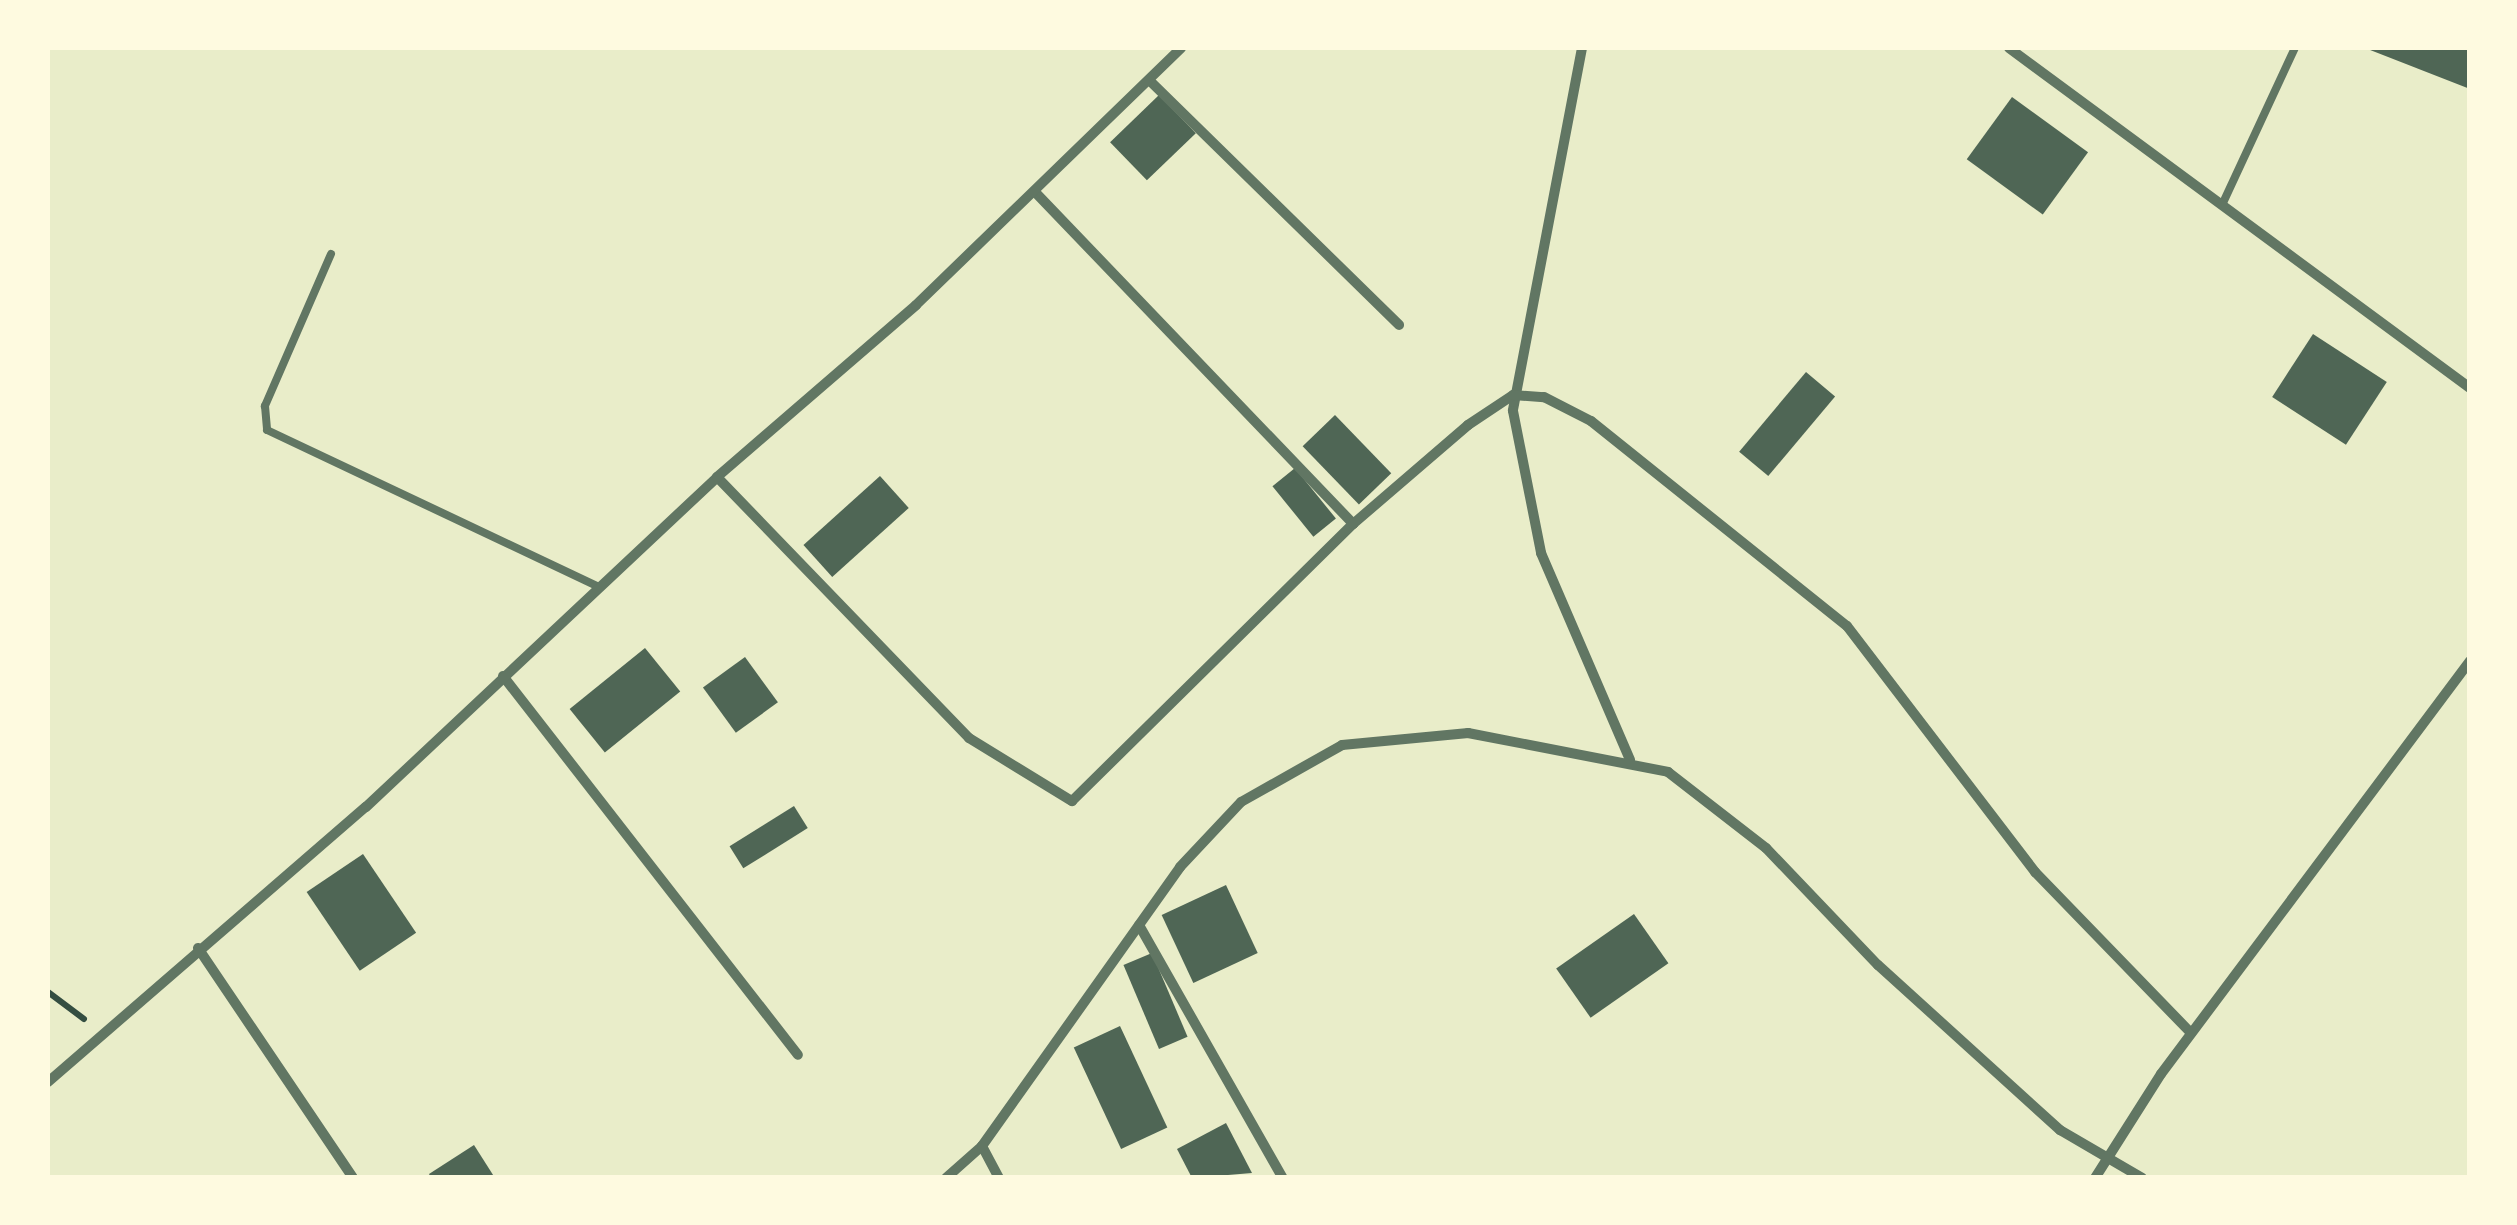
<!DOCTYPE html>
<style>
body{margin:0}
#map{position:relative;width:2517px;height:1225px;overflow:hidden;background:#e9edc9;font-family:Ubuntu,sans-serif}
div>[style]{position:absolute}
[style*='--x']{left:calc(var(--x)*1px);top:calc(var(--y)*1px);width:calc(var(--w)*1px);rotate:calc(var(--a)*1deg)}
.building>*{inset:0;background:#4f6655;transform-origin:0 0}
.path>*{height:6px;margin:-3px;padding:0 3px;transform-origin:3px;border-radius:3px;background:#344e41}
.service>*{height:8px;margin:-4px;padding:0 4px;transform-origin:4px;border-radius:4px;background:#617663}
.minor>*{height:10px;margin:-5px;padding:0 5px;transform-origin:5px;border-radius:5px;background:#617663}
span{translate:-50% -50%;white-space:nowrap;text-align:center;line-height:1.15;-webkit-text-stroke:8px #fefae0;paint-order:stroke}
.frame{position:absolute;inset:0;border:50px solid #fefae0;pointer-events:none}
</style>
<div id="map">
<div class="building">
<div style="clip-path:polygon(2365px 48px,2470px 48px,2470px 89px)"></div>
<div style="left:1159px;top:95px;width:53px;height:68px;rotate:46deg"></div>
<div style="left:2012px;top:97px;width:94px;height:77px;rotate:36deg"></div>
<div style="left:2313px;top:334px;width:88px;height:75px;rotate:33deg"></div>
<div style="left:1806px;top:372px;width:38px;height:104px;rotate:40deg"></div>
<div style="left:1335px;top:415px;width:81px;height:45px;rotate:46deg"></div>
<div style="left:1295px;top:468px;width:65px;height:29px;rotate:51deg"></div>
<div style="left:880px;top:476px;width:43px;height:103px;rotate:48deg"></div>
<div style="left:645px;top:648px;width:56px;height:97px;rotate:51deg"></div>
<div style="left:745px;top:657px;width:56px;height:52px;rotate:54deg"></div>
<div style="left:794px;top:806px;width:26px;height:76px;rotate:58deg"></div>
<div style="left:363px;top:854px;width:95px;height:68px;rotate:56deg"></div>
<div style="left:1226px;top:885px;width:75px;height:71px;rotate:65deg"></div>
<div style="left:1634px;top:914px;width:60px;height:95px;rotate:55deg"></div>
<div style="left:1152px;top:953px;width:91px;height:31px;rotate:67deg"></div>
<div style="left:1120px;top:1026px;width:112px;height:51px;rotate:65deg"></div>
<div style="clip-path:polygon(1226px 1123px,1252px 1173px,1192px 1178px,1177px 1149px)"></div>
<div style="clip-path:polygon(474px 1145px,495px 1178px,431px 1178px,429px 1174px)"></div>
</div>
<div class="path">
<div style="--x:48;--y:992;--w:45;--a:36.9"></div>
</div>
<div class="service">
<div style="--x:2222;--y:205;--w:173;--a:-65.1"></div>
<div style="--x:331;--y:254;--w:166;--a:113.5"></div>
<div style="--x:265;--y:406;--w:24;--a:85"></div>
<div style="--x:267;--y:430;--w:367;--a:25.3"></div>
</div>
<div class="minor">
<div style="--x:1582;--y:48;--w:369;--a:100.8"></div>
<div style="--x:1513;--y:411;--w:145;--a:78.8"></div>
<div style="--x:1541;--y:553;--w:225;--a:66.7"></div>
<div style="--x:2009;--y:48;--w:573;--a:36.41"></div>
<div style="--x:1149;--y:80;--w:350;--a:44.4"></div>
<div style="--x:1035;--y:192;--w:460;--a:46.2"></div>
<div style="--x:717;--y:477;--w:363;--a:46"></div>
<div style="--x:969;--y:738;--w:121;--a:31.5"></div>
<div style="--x:1072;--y:801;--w:395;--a:-44.6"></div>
<div style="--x:1353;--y:524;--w:152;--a:-40.7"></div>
<div style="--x:1468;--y:425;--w:54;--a:-33.7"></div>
<div style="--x:1513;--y:395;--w:31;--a:4"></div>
<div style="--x:1544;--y:397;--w:53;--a:27.1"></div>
<div style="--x:1591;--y:421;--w:328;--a:38.7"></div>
<div style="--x:1847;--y:626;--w:310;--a:52.6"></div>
<div style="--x:2035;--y:872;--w:224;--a:45.9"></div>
<div style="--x:503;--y:676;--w:480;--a:52.1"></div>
<div style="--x:1139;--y:925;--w:291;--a:60.4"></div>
<div style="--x:198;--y:948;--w:277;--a:56"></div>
<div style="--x:48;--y:1082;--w:420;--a:-40.9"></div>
<div style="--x:366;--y:807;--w:482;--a:-43.2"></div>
<div style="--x:717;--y:477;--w:263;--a:-40.8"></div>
<div style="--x:916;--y:305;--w:369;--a:-44.1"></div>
<div style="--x:982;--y:1146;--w:36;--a:62"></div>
<div style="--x:946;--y:1178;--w:48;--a:-41.6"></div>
<div style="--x:982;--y:1146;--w:342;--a:-54.6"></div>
<div style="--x:1180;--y:867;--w:89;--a:-46.8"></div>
<div style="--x:1241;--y:802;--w:116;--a:-29.4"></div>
<div style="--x:1342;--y:745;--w:127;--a:-5.4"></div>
<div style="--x:1468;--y:733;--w:204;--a:11"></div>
<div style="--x:1668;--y:772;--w:124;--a:37.8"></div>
<div style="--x:1766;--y:848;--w:162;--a:46.3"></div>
<div style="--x:1878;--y:965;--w:246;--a:42.2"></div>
<div style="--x:2060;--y:1130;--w:95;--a:30.3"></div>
<div style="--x:2095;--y:1178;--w:123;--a:-57.6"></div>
<div style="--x:2161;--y:1074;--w:516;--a:-53.2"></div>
</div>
<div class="frame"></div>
</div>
